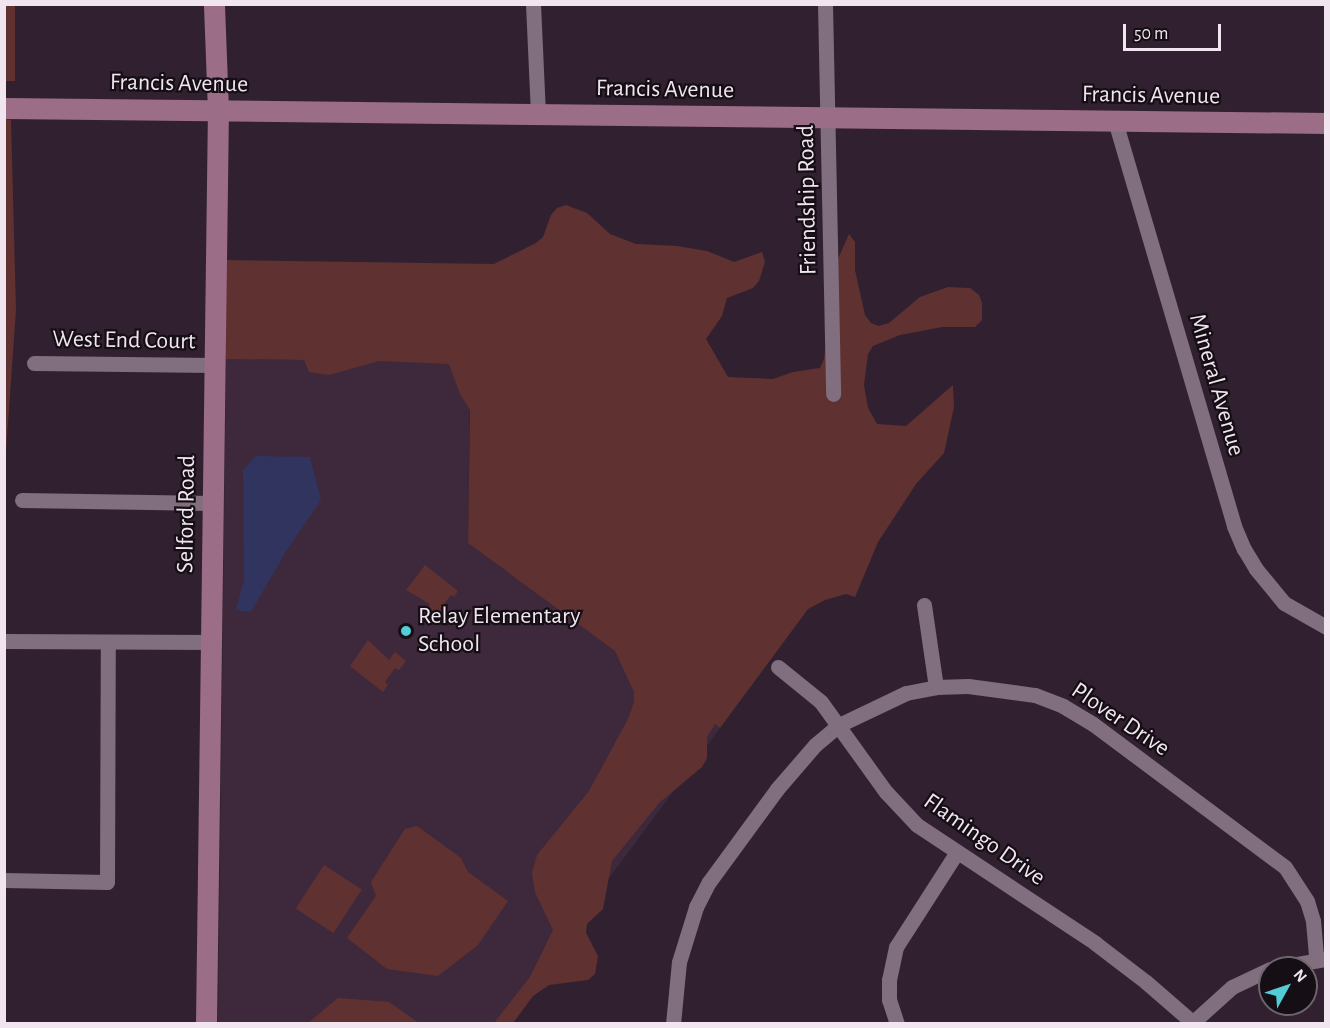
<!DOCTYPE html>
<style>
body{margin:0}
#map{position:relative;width:1330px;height:1028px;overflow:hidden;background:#312130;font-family:"Alegreya Sans",sans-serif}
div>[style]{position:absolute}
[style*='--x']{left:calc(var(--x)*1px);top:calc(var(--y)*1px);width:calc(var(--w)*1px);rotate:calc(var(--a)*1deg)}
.built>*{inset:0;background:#3e293c}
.green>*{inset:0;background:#5f3131;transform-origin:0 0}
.water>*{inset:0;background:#31345e}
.street>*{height:15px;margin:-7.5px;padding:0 7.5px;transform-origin:7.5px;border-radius:7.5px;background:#816e7f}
.secondary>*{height:21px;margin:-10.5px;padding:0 10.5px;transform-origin:10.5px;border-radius:10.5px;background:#9c6d87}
.dots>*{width:16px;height:16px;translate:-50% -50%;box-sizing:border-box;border:3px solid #150e14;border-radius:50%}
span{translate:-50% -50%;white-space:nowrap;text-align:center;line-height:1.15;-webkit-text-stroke:4.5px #150e14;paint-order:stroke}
.street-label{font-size:24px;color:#f1e6f0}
.poi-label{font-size:24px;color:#f1e6f0}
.left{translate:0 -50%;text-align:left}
.frame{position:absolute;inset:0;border:6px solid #f1e6f0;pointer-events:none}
.north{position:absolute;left:1258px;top:956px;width:60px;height:60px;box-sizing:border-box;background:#150e14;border:2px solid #6d646c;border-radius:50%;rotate:50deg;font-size:16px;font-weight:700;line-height:24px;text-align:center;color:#f1e6f0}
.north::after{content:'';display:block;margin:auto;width:21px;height:27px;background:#52ccd5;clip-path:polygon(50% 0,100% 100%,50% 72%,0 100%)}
.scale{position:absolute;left:1123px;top:24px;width:98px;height:27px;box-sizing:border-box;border:3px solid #f1e6f0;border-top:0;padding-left:8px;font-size:18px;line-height:21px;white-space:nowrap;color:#f1e6f0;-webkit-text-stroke:4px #150e14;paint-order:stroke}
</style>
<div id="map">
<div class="built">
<div style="clip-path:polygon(226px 359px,470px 362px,468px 543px,720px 728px,502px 1023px,218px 1024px)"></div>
</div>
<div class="green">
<div style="left:4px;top:5px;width:11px;height:76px"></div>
<div style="clip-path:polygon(5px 119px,11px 120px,16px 310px,5px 465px)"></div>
<div style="clip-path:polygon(566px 205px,587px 213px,610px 234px,636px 244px,677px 246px,707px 251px,734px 262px,762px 252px,765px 262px,759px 281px,753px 288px,727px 298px,722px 316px,706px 339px,728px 377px,773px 379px,793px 372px,820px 368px,824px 359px,837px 261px,849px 234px,855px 242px,855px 270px,865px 315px,871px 323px,879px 326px,889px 323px,920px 297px,948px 287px,970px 288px,979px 295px,982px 303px,982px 320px,975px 327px,942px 327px,900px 335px,873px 346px,868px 354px,864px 385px,868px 408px,877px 424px,906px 426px,953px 385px,954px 407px,944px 453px,916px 484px,878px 542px,855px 597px,846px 594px,825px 600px,808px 609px,720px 728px,715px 724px,707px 737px,707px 758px,702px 767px,659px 803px,612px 861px,603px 909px,587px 924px,586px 933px,598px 956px,595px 974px,588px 980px,549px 985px,533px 996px,513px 1023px,494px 1023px,530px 977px,553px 930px,535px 892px,532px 873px,537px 855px,589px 791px,628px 719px,634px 702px,634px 692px,615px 651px,468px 543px,470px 410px,460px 394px,449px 364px,379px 361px,329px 375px,309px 372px,304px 360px,226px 359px,226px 260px,494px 264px,536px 243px,543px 237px,551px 215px,557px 208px)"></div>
<div style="clip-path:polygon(425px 565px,458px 591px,454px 597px,451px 595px,440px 609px,443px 612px,436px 621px,424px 613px,430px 604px,406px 590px)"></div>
<div style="clip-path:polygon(368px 640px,389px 660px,395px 652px,406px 661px,399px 670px,395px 668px,385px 682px,388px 685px,383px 692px,350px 666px)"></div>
<div style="clip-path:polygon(417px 826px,461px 858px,468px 872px,508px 901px,478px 945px,438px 976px,387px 969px,347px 938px,376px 896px,371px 882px,405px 829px)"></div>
<div style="left:324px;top:865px;width:45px;height:52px;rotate:33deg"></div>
<div style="clip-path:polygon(338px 998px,389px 1002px,419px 1023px,308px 1023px)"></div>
</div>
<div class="water">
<div style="clip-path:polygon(256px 456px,310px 457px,321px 500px,285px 553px,251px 612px,236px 610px,244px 580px,243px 470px)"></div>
</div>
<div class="street">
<div style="--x:533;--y:4;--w:110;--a:87.4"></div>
<div style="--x:825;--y:4;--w:390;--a:88.8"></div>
<div style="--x:1115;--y:121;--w:422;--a:73.6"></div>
<div style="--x:1234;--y:526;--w:25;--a:67"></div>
<div style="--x:1244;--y:549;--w:23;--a:59"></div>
<div style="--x:1256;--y:569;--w:44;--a:50.5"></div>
<div style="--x:1284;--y:603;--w:48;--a:29.7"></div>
<div style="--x:34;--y:363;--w:180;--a:0.6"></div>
<div style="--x:22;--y:500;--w:190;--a:0.9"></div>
<div style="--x:924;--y:605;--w:83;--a:81.7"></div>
<div style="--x:4;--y:641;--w:207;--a:0.3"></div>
<div style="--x:778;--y:667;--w:55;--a:39.1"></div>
<div style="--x:821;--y:702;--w:111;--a:54.2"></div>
<div style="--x:886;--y:792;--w:45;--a:46.8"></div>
<div style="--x:917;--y:825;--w:214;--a:33.5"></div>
<div style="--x:1095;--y:943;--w:64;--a:37.4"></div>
<div style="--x:1146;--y:982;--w:61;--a:41"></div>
<div style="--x:4;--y:880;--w:103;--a:1.1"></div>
<div style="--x:107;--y:882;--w:240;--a:-89.8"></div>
<div style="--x:1274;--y:968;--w:53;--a:-9.8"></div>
<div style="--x:673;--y:1024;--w:62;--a:-84.5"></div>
<div style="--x:679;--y:962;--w:58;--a:-72.8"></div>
<div style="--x:696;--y:907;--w:28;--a:-63"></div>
<div style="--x:709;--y:882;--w:115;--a:-53.8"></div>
<div style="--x:777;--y:789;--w:58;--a:-49.2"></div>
<div style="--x:815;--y:745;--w:31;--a:-40"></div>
<div style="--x:839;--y:725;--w:74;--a:-25.5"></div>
<div style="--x:906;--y:693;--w:31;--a:-11"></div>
<div style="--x:936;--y:687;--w:32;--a:-2"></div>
<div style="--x:968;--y:686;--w:68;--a:7.7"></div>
<div style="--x:1035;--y:695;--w:30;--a:21"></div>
<div style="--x:1063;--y:706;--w:35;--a:31"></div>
<div style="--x:1093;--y:724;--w:239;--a:36.7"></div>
<div style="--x:1285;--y:867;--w:40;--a:57.1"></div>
<div style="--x:1307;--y:901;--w:21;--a:73"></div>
<div style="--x:1313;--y:921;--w:38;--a:85"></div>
<div style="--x:897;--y:1024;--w:25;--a:-108"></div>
<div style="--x:889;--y:1000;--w:20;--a:-90"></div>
<div style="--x:889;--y:980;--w:34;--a:-78"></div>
<div style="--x:896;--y:947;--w:113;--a:-57.3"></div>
<div style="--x:1191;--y:1024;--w:55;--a:-42.1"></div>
<div style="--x:1232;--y:987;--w:42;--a:-25.3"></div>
</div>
<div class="secondary">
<div style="--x:4;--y:108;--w:1322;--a:0.65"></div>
<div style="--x:206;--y:1024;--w:914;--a:-89.25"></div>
<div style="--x:218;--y:110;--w:106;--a:-92.2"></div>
</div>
<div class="dots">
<div style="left:406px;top:631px;background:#52ccd5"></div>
</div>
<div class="street-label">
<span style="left:179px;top:84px;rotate:1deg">Francis Avenue</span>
<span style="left:665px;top:90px;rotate:1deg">Francis Avenue</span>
<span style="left:1151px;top:96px;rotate:1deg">Francis Avenue</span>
<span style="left:808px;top:200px;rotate:-91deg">Friendship Road</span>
<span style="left:124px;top:341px;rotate:1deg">West End Court</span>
<span style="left:1216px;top:385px;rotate:74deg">Mineral Avenue</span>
<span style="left:187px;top:514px;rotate:-89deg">Selford Road</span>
<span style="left:1120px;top:720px;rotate:34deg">Plover Drive</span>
<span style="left:984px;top:840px;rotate:35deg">Flamingo Drive</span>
</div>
<div class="poi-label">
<span class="left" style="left:418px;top:631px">Relay Elementary<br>School</span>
</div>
<div class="frame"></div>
<div class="north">N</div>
<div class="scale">50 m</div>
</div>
